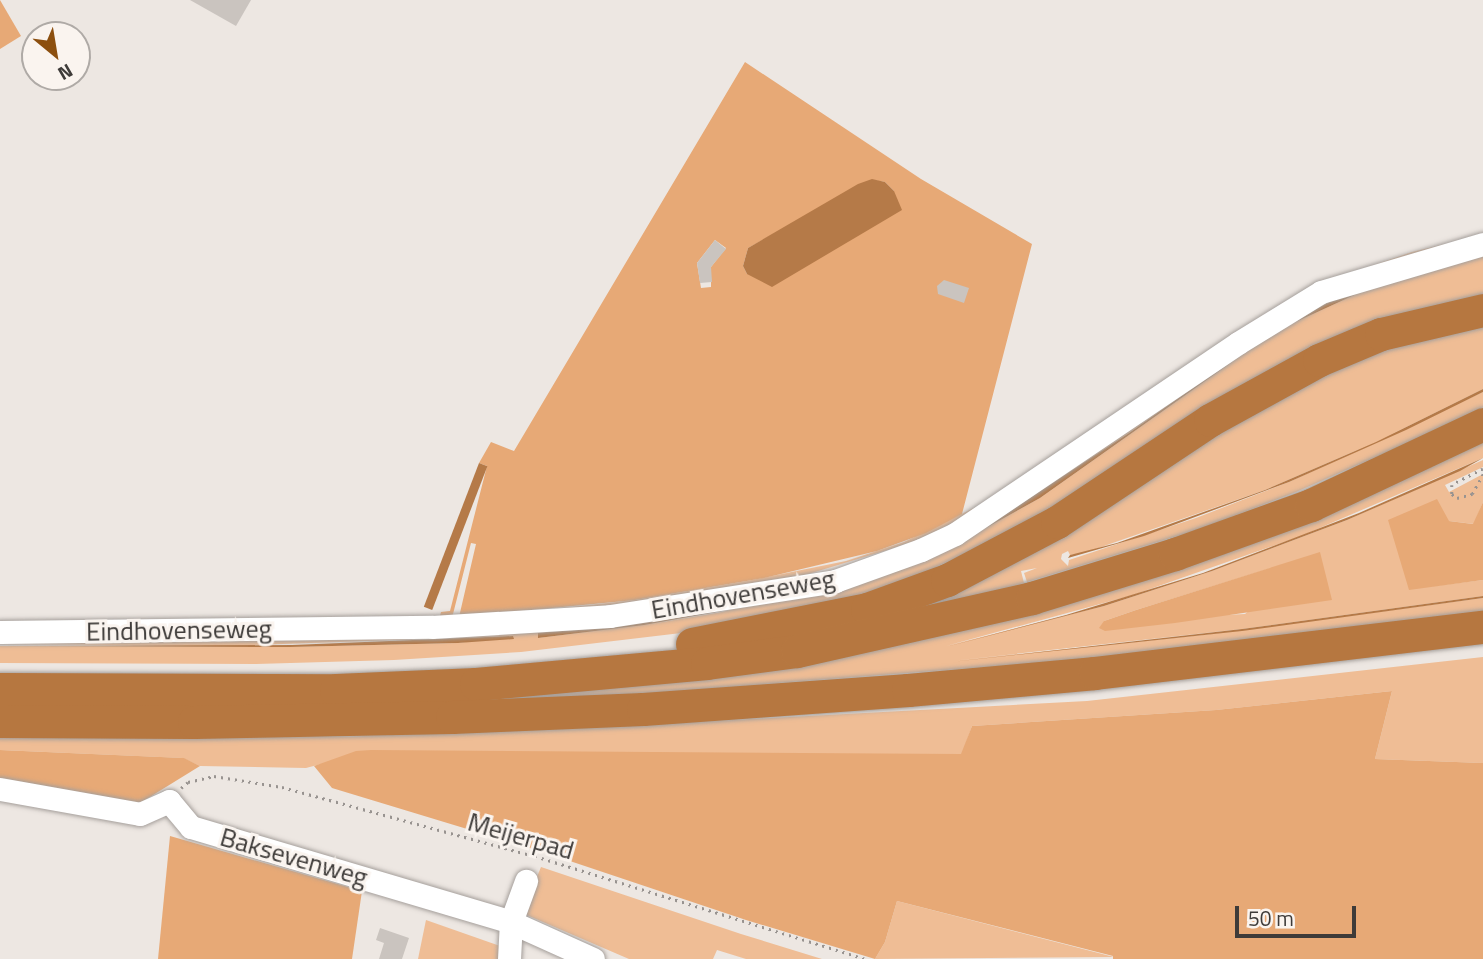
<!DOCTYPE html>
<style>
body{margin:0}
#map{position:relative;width:1483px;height:959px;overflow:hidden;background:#ede7e2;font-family:"Titillium Web",sans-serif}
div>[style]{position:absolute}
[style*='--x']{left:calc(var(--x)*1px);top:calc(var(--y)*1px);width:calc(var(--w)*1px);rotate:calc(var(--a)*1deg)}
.green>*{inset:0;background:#efbd95}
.forest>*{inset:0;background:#e7a976}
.water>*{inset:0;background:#b57a48;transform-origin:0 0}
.building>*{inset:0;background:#cac4bf}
.path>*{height:2.5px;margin-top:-1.25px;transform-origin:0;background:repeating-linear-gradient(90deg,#989390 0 2px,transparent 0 7px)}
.roads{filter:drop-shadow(0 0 2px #a59f9b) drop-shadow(0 0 2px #a59f9b)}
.minor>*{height:23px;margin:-11.5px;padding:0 11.5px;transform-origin:11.5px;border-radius:11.5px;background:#fff}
.highway>*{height:33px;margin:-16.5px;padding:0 16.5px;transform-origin:16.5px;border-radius:16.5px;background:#b67740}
span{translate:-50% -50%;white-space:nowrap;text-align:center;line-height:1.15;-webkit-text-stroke:6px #faf4ef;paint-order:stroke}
.street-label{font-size:26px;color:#3e3b39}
.north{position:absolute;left:21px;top:21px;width:70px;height:70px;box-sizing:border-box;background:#faf4ef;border:2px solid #afaaa6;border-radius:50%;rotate:150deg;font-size:19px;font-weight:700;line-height:28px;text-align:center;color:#3e3b39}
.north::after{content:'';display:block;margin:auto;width:24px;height:32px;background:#8c4f0f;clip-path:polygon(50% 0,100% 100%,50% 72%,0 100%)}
.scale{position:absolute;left:1235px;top:906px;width:121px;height:32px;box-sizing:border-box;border:4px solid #3e3b39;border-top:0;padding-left:9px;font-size:21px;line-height:24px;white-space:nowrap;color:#3e3b39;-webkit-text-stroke:5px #faf4ef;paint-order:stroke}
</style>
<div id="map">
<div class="green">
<div style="clip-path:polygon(1449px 243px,1393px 260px,974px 512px,917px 541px,805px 575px,612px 609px,516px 613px,635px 600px,752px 580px,846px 561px,904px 542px,978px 506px,1342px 276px,1412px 252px)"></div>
<div style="clip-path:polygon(1483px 255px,1483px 296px,1453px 302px,1041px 518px,889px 589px,698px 631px,521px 652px,394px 660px,256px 664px,0 663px,0 646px,290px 647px,458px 643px,513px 636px,224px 646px,0 644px,0 636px,186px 638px,721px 599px,911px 552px,1278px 319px,1338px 298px,1277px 328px,1129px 433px,1001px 518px,943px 549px,597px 628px,538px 634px,538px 638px,644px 625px,722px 612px,939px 554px,1040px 498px,1276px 331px,1374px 286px)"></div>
<div style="clip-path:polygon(1483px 315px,1483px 389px,1376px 442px,1265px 490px,1084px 553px,1070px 555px,1068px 551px,1062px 554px,1061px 559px,1068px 566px,1069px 560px,1196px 518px,1289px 482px,1483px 392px,1483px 407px,1453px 423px,1296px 492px,1200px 529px,1027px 582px,1024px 573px,1037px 568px,1021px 571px,1024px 583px,960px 600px,880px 611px,1277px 388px)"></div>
<div style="clip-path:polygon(evenodd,1483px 438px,1483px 458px,1301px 536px,1133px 595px,946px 646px,1104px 606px,1212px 571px,1347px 520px,1483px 460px,1483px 467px,1445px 485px,1449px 492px,1483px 474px,1483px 502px,1474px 524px,1449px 521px,1409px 589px,1483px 580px,1483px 596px,1242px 629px,951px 661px,1203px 635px,1483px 598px,1483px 617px,1245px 647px,507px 704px,0 702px,837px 654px,1483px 438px,1320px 553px,1245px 614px,1104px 621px,1136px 610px,1320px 553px)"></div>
<div style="clip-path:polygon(1483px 657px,1483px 763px,1375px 759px,1392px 691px,1216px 710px,972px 726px,962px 754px,321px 764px,306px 768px,200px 766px,183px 758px,0 750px,0 736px,335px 737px,564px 729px,1087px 701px)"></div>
<div style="clip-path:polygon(541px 867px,741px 934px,822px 959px,746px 959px,717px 950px,713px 959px,629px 959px,522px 913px)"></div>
<div style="clip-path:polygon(897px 901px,1114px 957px,875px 959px,885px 942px)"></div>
<div style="clip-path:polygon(426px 920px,517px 952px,517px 959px,418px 959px)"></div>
</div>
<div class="forest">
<div style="clip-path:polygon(0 0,21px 36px,0 49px)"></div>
<div style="clip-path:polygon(evenodd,745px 62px,921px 179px,1032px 244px,962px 514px,926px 533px,877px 551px,764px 578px,635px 600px,459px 617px,476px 544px,471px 543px,452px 618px,439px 619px,441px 612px,450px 611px,487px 466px,479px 463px,491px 442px,514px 451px,745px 62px,872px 180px,885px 182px,894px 191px,747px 274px,743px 266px,748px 248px,872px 180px,745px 62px,715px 240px,726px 248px,711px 267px,711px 287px,701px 288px,697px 263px,715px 240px)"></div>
<div style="clip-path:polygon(1437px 499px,1449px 521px,1473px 524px,1483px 502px,1483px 580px,1409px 590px,1388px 520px)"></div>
<div style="clip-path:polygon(1320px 552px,1332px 600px,1175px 623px,1105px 631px,1099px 628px,1104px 621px,1136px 610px)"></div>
<div style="clip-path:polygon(1392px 691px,1375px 759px,1483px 763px,1483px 959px,1113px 959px,1113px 956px,897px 901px,885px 942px,875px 959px,746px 920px,543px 852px,332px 788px,314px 766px,356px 751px,371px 750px,961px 754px,972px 726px,1216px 710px)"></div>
<div style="clip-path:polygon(0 750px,184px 758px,200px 766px,132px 808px,0 783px)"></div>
<div style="clip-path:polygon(170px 836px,362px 891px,352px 959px,158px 959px)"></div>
</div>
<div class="water">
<div style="clip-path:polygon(872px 179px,885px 182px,894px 191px,902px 210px,772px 287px,747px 274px,743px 266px,748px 248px,858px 184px)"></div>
<div style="clip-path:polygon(1374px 286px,1276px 331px,1040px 498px,939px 554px,794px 598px,644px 625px,538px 638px,538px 633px,597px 628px,715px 609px,984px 528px,1129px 433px,1277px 328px,1338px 298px)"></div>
<div style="clip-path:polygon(1483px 389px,1483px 392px,1406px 430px,1289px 482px,1144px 536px,1068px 558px,1070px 555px,1117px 543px,1265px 490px,1376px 442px)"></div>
<div style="clip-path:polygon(1483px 458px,1460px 471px,1347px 520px,1212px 571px,1104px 606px,946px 647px,1066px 615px,1203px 573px,1359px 513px)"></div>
<div style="left:479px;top:463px;width:9px;height:154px;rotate:21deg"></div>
<div style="clip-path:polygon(1483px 596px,1483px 598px,1242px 631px,951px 662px,1242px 629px)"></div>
<div style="clip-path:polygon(513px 636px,514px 639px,458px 643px,290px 647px,0 646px,292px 645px)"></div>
</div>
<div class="building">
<div style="clip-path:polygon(190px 0,251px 0,236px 26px)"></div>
<div style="clip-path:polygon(715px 240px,726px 249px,711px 267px,712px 282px,700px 283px,697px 263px)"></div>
<div style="clip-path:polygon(944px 280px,969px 288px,964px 303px,938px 294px,937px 286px)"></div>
<div style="clip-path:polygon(380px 928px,409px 938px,402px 959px,379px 959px,384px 943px,376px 940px)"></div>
</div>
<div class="path">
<div style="--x:1483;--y:469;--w:35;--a:153"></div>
<div style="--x:1452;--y:485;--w:9;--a:90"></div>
<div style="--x:1452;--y:494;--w:6;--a:39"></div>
<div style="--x:1457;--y:498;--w:16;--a:-15"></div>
<div style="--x:1472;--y:494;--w:23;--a:-61"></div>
<div style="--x:181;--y:788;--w:9;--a:-41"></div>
<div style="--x:188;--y:782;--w:27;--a:-13"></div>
<div style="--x:214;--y:776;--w:69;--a:9.2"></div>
<div style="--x:282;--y:787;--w:262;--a:15.3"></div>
<div style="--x:535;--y:856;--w:347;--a:17.3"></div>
</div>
<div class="roads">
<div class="minor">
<div style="--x:0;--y:632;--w:432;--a:-0.7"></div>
<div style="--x:432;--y:627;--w:178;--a:-3.5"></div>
<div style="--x:610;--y:616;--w:228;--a:-8.8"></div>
<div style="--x:835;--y:581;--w:91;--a:-19.8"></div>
<div style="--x:921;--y:550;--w:38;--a:-25"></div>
<div style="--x:955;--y:534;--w:341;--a:-34"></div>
<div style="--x:1238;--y:343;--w:97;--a:-31.6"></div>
<div style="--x:1321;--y:292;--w:169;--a:-16.5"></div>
<div style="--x:0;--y:789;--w:142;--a:10.1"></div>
<div style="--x:140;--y:814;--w:32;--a:-24"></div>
<div style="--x:169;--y:801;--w:34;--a:50"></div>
<div style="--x:191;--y:827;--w:334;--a:16.5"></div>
<div style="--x:511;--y:922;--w:90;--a:24.3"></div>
<div style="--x:509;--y:959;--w:37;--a:-87"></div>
<div style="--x:511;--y:922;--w:44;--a:-69.9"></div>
</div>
<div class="highway">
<div style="--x:692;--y:644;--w:178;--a:-11.3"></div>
<div style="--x:867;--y:609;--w:85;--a:-19.9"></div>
<div style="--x:947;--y:580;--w:124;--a:-27.8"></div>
<div style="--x:1057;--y:522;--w:184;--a:-33.7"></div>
<div style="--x:1210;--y:420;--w:124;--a:-28.8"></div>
<div style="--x:1319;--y:360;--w:67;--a:-22.8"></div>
<div style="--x:1381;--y:334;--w:105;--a:-13.2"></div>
<div style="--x:0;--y:689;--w:336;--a:0.2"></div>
<div style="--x:336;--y:690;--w:140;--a:-2.5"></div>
<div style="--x:476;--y:684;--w:232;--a:-5.2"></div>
<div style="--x:707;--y:663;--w:91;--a:-7.6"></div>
<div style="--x:797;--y:651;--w:241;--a:-12.7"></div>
<div style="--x:1032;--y:598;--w:150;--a:-17.1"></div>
<div style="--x:1175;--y:554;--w:145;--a:-19.8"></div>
<div style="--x:1311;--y:505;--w:190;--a:-25.2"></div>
<div style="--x:0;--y:721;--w:194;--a:0.3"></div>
<div style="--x:194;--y:722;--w:258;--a:-1.1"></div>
<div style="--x:452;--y:717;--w:191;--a:-2.4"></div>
<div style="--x:643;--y:709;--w:266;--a:-4.1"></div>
<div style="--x:908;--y:690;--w:188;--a:-5.2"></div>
<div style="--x:1095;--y:673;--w:391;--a:-6.8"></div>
</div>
</div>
<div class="street-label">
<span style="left:743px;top:594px;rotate:-10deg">Eindhovenseweg</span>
<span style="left:179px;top:630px;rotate:-1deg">Eindhovenseweg</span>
<span style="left:521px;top:836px;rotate:16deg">Meijerpad</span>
<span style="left:294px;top:857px;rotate:16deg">Baksevenweg</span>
</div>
<div class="north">N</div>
<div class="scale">50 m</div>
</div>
